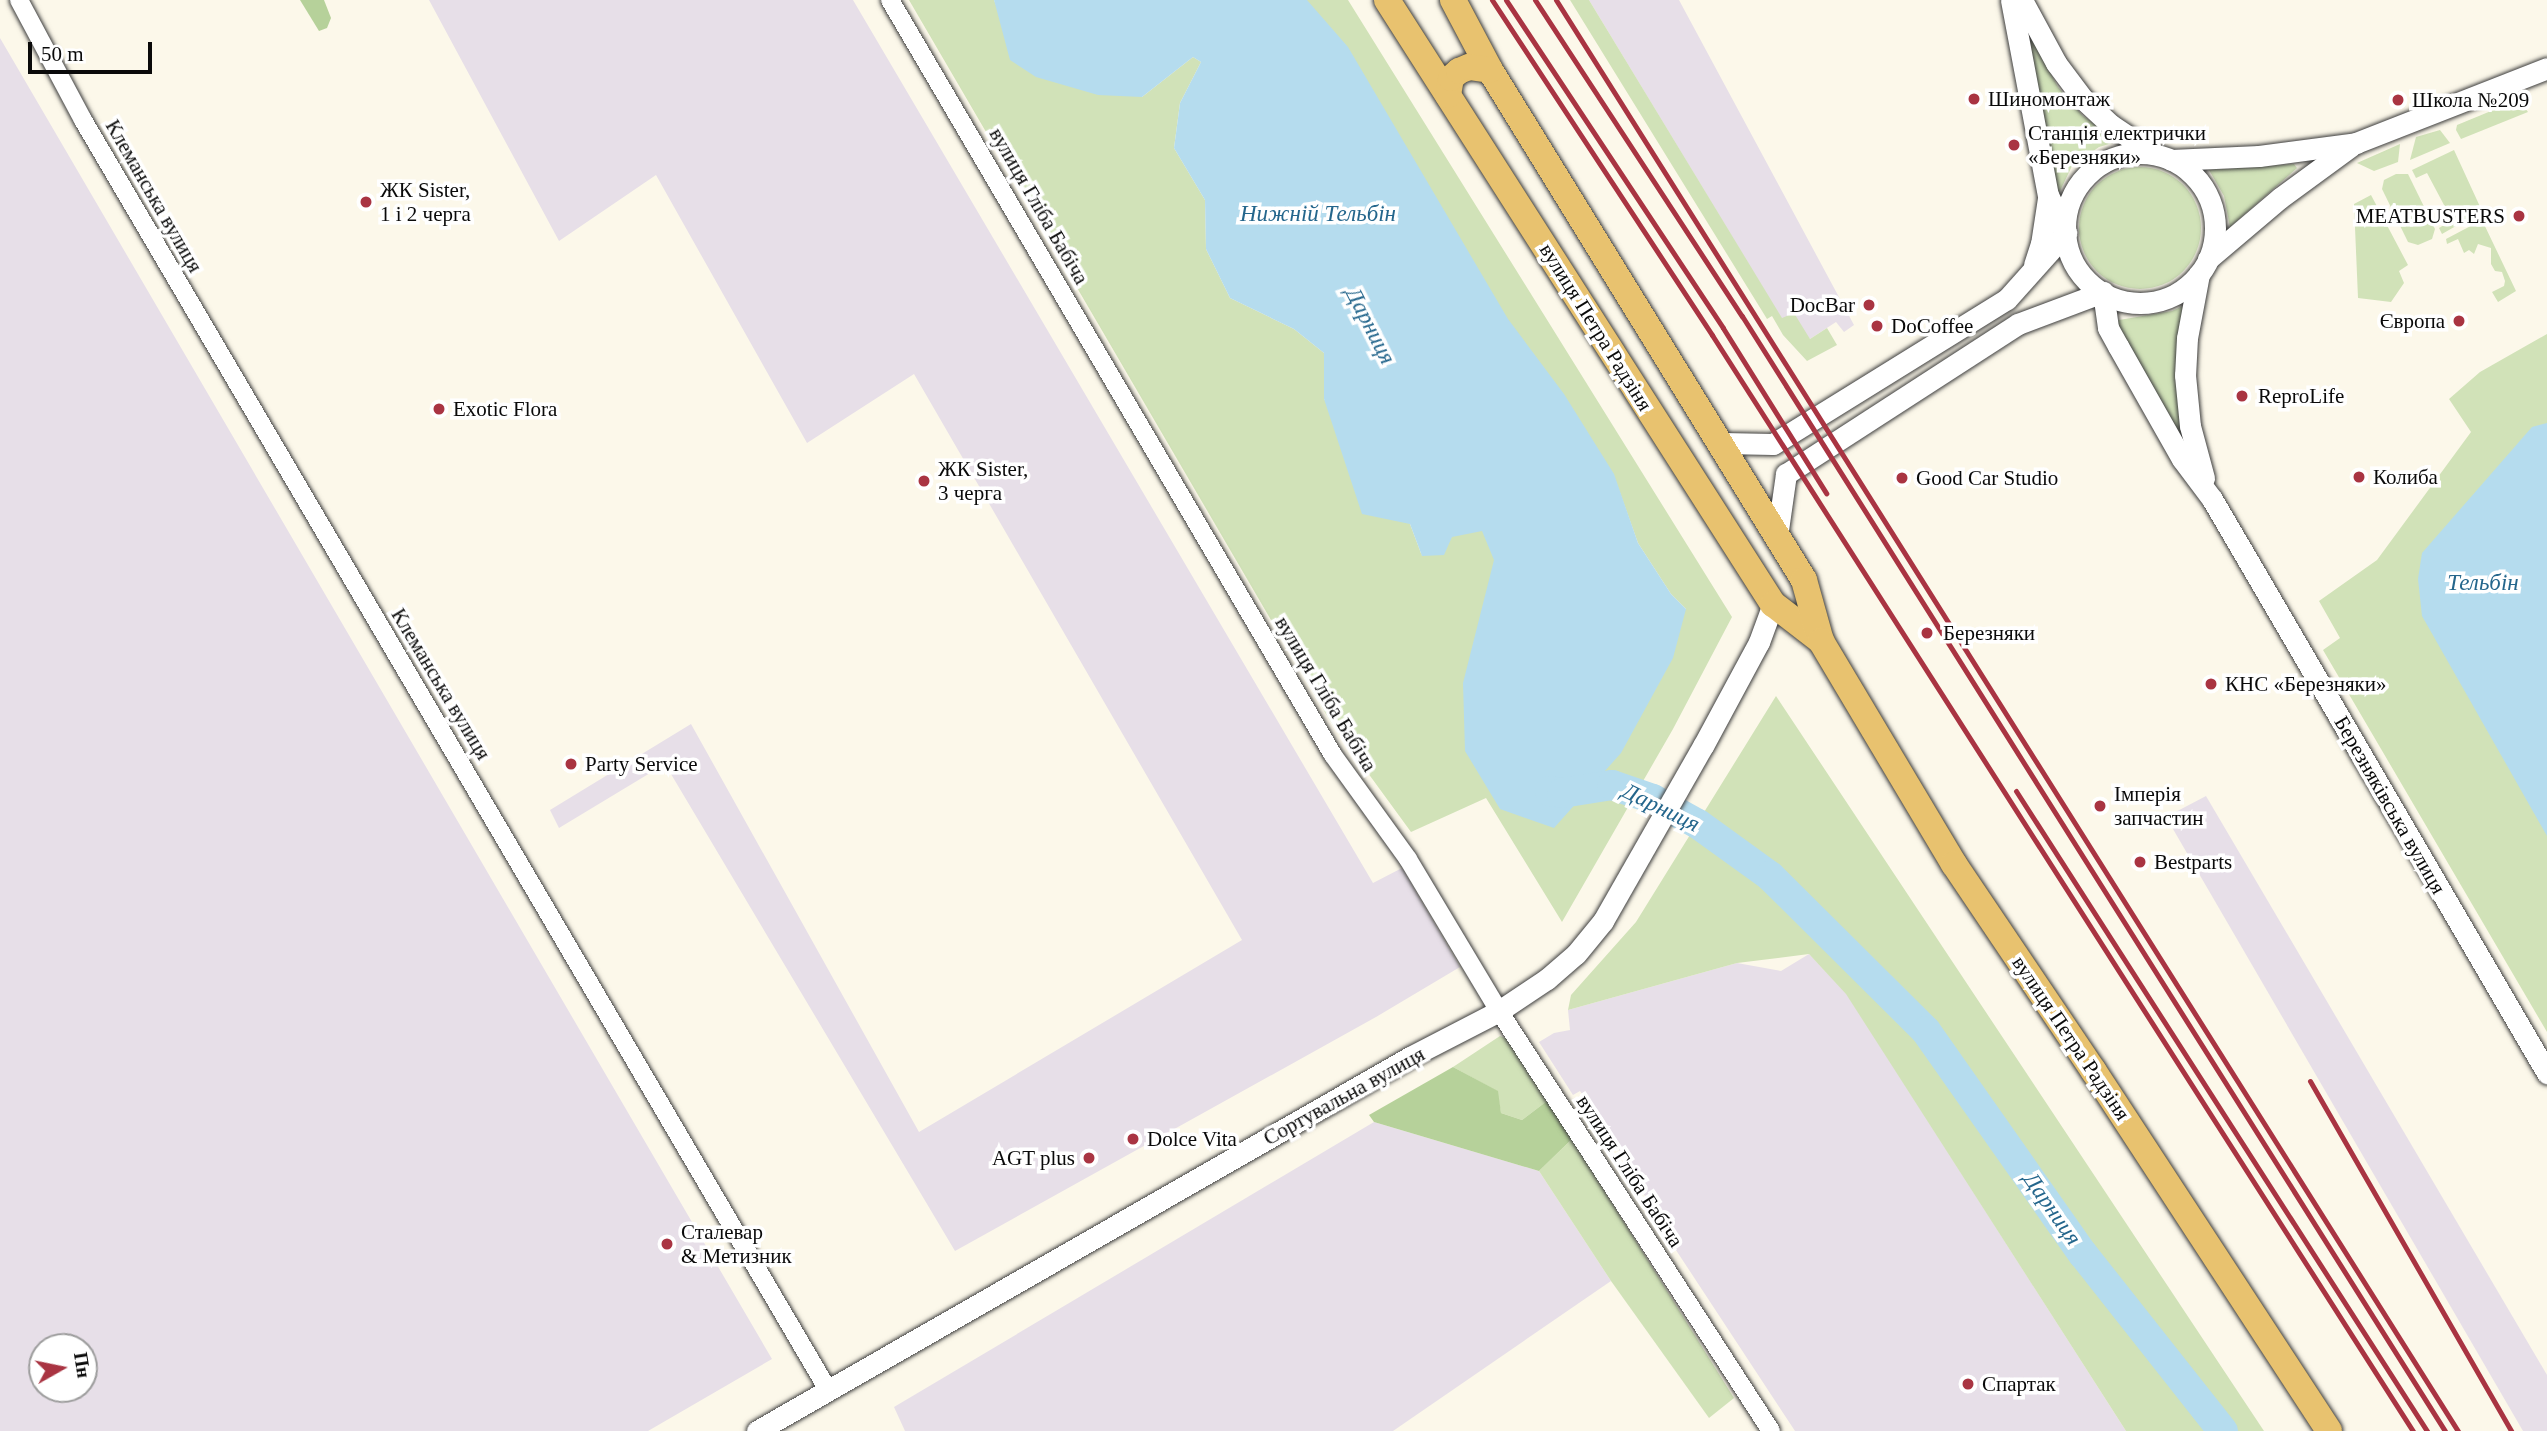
<!DOCTYPE html>
<meta charset="utf-8">
<style>
body{margin:0}
#map{position:relative;width:2547px;height:1431px;overflow:hidden;background:#fcf8ea;font-family:"Times New Roman",serif}
div>[style]{position:absolute}
[style*='--x']{left:calc(var(--x)*1px);top:calc(var(--y)*1px);width:calc(var(--w)*1px);rotate:calc(var(--a)*1deg)}
.industrial>*{inset:0;background:#e7dfe8}
.green>*{inset:0;background:#d1e2b8}
.round{border-radius:50%}
.forest>*{inset:0;background:#b6d19a}
.water>*{inset:0;background:#b5dcee}
.river>*{height:30px;margin:-15px;padding:0 15px;transform-origin:15px;border-radius:15px;background:#b5dcee}
.roads{filter:drop-shadow(0 0 2px #3d3d3d) drop-shadow(0 0 2px #3d3d3d)}
.minor>*{height:18px;margin:-9px;padding:0 9px;transform-origin:9px;border-radius:9px;background:#fff}
.tertiary>*{height:21px;margin:-10.5px;padding:0 10.5px;transform-origin:10.5px;border-radius:10.5px;background:#fff}
.tertiary>.ring{margin:-10.5px;padding:0;box-sizing:content-box;background:none;border:21px solid #fff;border-radius:50%}
.primary>*{height:26px;margin:-13px;padding:0 13px;transform-origin:13px;border-radius:13px;background:#e8c26f}
.rail>*{height:5px;margin:-2.5px;padding:0 2.5px;transform-origin:2.5px;border-radius:2.5px;background:#a93442}
.dots>*{width:19px;height:19px;translate:-50% -50%;box-sizing:border-box;border:4px solid #fff;border-radius:50%}
span{translate:-50% -50%;white-space:nowrap;text-align:center;line-height:1.15;-webkit-text-stroke:7px #fff;paint-order:stroke}
.poi-label{font-size:21px;color:#0a0a0a}
.left{translate:0 -50%;text-align:left}
.right{translate:-100% -50%;text-align:right}
.street-label{font-size:21px;color:#0a0a0a}
.water-label{font-size:23px;color:#24668c;font-style:italic}
.north{position:absolute;left:28px;top:1333px;width:70px;height:70px;box-sizing:border-box;background:#fff;border:2px solid #9d9d9d;border-radius:50%;rotate:81deg;font-size:19px;font-weight:700;line-height:28px;text-align:center;color:#0a0a0a}
.north::after{content:'';display:block;margin:auto;width:24px;height:32px;background:#a93442;clip-path:polygon(50% 0,100% 100%,50% 72%,0 100%)}
.scale{position:absolute;left:28px;top:42px;width:124px;height:32px;box-sizing:border-box;border:4px solid #0a0a0a;border-top:0;padding-left:9px;font-size:21px;line-height:24px;white-space:nowrap;color:#0a0a0a;-webkit-text-stroke:5px #fff;paint-order:stroke}
</style>
<div id="map">
<div class="industrial">
<div style="clip-path:polygon(429px 0,853px 0,1373px 883px,1402px 868px,1460px 967px,1376px 1017px,955px 1251px,665px 764px,559px 828px,550px 810px,691px 724px,919px 1132px,1242px 940px,914px 374px,807px 443px,656px 175px,559px 241px)"></div>
<div style="clip-path:polygon(1589px 0,1679px 0,1854px 325px,1844px 332px,1836px 322px,1810px 339px,1782px 319px)"></div>
<div style="clip-path:polygon(evenodd,0 38px,772px 1359px,648px 1431px,0 1431px,0 38px,42px 1347px,84px 1347px,84px 1389px,42px 1389px,42px 1347px)"></div>
<div style="clip-path:polygon(2206px 796px,2547px 1375px,2547px 1431px,2523px 1431px,2166px 817px)"></div>
<div style="clip-path:polygon(1809px 954px,1846px 993px,2126px 1431px,1795px 1431px,1672px 1244px,1613px 1139px,1580px 1091px,1573px 1095px,1539px 1042px,1554px 1033px,1570px 1030px,1568px 1010px,1737px 963px,1781px 971px)"></div>
<div style="clip-path:polygon(1374px 1122px,1539px 1171px,1611px 1281px,1393px 1431px,905px 1431px,894px 1407px)"></div>
</div>
<div class="green">
<div style="clip-path:polygon(evenodd,909px 0,994px 0,996px 5px,1142px 97px,1193px 57px,1201px 62px,1180px 103px,1174px 148px,1205px 200px,1206px 249px,1230px 298px,1294px 329px,1324px 353px,1324px 399px,1410px 524px,1422px 556px,1287px 0,1348px 0,1732px 617px,1673px 729px,1562px 922px,1486px 798px,1411px 832px,1330px 721px,909px 0,1615px 479px,1638px 543px,1671px 594px,1686px 609px,1464px 686px,1615px 479px)"></div>
<div style="clip-path:polygon(1570px 0,1589px 0,1782px 318px,1794px 313px,1810px 339px,1827px 328px,1837px 345px,1807px 361px,1783px 335px,1772px 316px,1767px 319px)"></div>
<div style="clip-path:polygon(2031px 37px,2058px 87px,2083px 116px,2119px 141px,2099px 147px,2072px 166px,2058px 195px,2028px 38px)"></div>
<div style="clip-path:polygon(2521px 103px,2528px 112px,2461px 139px,2456px 130px,2457px 125px,2508px 104px)"></div>
<div style="clip-path:polygon(2440px 130px,2450px 143px,2410px 160px,2416px 137px)"></div>
<div style="clip-path:polygon(2400px 144px,2398px 162px,2374px 171px,2357px 163px)"></div>
<div style="clip-path:polygon(2454px 150px,2482px 211px,2442px 234px,2439px 228px,2452px 220px,2427px 173px,2416px 178px,2412px 170px)"></div>
<div style="clip-path:polygon(2294px 164px,2297px 168px,2230px 227px,2224px 196px,2209px 170px)"></div>
<div class="round" style="left:2079px;top:167px;width:122px;height:122px"></div>
<div style="clip-path:polygon(2396px 174px,2408px 174px,2435px 229px,2432px 239px,2418px 245px,2408px 242px,2382px 189px,2384px 180px)"></div>
<div style="clip-path:polygon(2371px 195px,2408px 265px,2399px 271px,2404px 283px,2391px 302px,2358px 298px,2354px 204px)"></div>
<div style="clip-path:polygon(2482px 220px,2516px 291px,2498px 302px,2492px 292px,2504px 286px,2505px 281px,2502px 272px,2495px 271px,2491px 264px,2491px 248px,2478px 244px,2474px 254px,2469px 250px,2464px 253px,2458px 239px,2447px 244px,2446px 239px)"></div>
<div style="clip-path:polygon(2185px 305px,2187px 448px,2116px 324px,2119px 320px,2172px 311px)"></div>
<div style="clip-path:polygon(2547px 334px,2547px 1032px,2323px 650px,2340px 638px,2319px 601px,2377px 560px,2471px 432px,2449px 399px,2480px 372px)"></div>
<div style="clip-path:polygon(1776px 696px,2264px 1431px,2126px 1431px,1846px 994px,1809px 954px,1737px 963px,1568px 1010px,1571px 995px,1636px 922px)"></div>
<div style="clip-path:polygon(1500px 1036px,1510px 1040px,1547px 1101px,1522px 1120px,1501px 1113px,1497px 1091px,1453px 1067px)"></div>
<div style="clip-path:polygon(1572px 1139px,1734px 1398px,1709px 1418px,1611px 1281px,1539px 1171px)"></div>
</div>
<div class="forest">
<div style="clip-path:polygon(300px 0,324px 0,331px 18px,327px 28px,319px 31px)"></div>
<div style="clip-path:polygon(1453px 1067px,1498px 1091px,1501px 1113px,1522px 1120px,1547px 1101px,1572px 1139px,1539px 1171px,1374px 1122px,1369px 1115px)"></div>
</div>
<div class="water">
<div style="clip-path:polygon(994px 0,1307px 0,1348px 47px,1508px 319px,1564px 394px,1614px 474px,1638px 543px,1671px 594px,1686px 609px,1673px 658px,1621px 753px,1554px 828px,1500px 809px,1465px 751px,1463px 683px,1494px 560px,1482px 531px,1452px 537px,1444px 555px,1422px 556px,1410px 524px,1362px 514px,1324px 399px,1324px 353px,1294px 329px,1230px 298px,1206px 249px,1205px 200px,1174px 148px,1180px 103px,1201px 62px,1193px 57px,1142px 97px,1098px 95px,1036px 77px,1010px 60px)"></div>
<div style="clip-path:polygon(2547px 423px,2547px 836px,2422px 616px,2418px 579px,2422px 553px,2532px 427px)"></div>
</div>
<div class="river">
<div style="--x:1550;--y:791;--w:12;--a:9"></div>
<div style="--x:1562;--y:793;--w:51;--a:-9.1"></div>
<div style="--x:1612;--y:785;--w:43;--a:18.9"></div>
<div style="--x:1653;--y:799;--w:51;--a:29.1"></div>
<div style="--x:1698;--y:824;--w:89;--a:35.8"></div>
<div style="--x:1770;--y:876;--w:220;--a:44.8"></div>
<div style="--x:1926;--y:1031;--w:273;--a:54.9"></div>
<div style="--x:2083;--y:1254;--w:226;--a:51.7"></div>
</div>
<div class="roads">
<div class="minor">
<div style="--x:19;--y:0;--w:136;--a:61.9"></div>
<div style="--x:83;--y:120;--w:1472;--a:59.6"></div>
<div style="--x:890;--y:0;--w:875;--a:59.6"></div>
<div style="--x:1333;--y:755;--w:128;--a:54.2"></div>
<div style="--x:1408;--y:859;--w:177;--a:59.1"></div>
<div style="--x:1499;--y:1011;--w:500;--a:57.07"></div>
</div>
<div class="tertiary">
<div style="--x:2011;--y:0;--w:198;--a:79.3"></div>
<div style="--x:2048;--y:195;--w:42;--a:64.7"></div>
<div style="--x:2022;--y:0;--w:72;--a:61.6"></div>
<div style="--x:2056;--y:63;--w:45;--a:53.1"></div>
<div style="--x:2083;--y:99;--w:38;--a:43"></div>
<div style="--x:2111;--y:125;--w:52;--a:34"></div>
<div class="ring" style="left:2065px;top:153px;width:129px;height:129px"></div>
<div style="--x:2171;--y:160;--w:88;--a:-2.6"></div>
<div style="--x:2259;--y:156;--w:98;--a:-7.6"></div>
<div style="--x:2356;--y:143;--w:205;--a:-21.4"></div>
<div style="--x:2208;--y:259;--w:94;--a:-40.3"></div>
<div style="--x:2280;--y:198;--w:88;--a:-36.2"></div>
<div style="--x:2034;--y:265;--w:22;--a:-72"></div>
<div style="--x:2041;--y:244;--w:47;--a:-81.3"></div>
<div style="--x:2199;--y:274;--w:65;--a:100.6"></div>
<div style="--x:2187;--y:338;--w:37;--a:93"></div>
<div style="--x:2185;--y:375;--w:51;--a:84.4"></div>
<div style="--x:2190;--y:426;--w:54;--a:74.9"></div>
<div style="--x:2103;--y:292;--w:36;--a:82"></div>
<div style="--x:2108;--y:328;--w:21;--a:61"></div>
<div style="--x:2118;--y:346;--w:130;--a:60.5"></div>
<div style="--x:2182;--y:459;--w:50;--a:53.1"></div>
<div style="--x:2212;--y:499;--w:665;--a:59.73"></div>
<div style="--x:1722;--y:443;--w:51;--a:1.1"></div>
<div style="--x:1773;--y:444;--w:275;--a:-31.8"></div>
<div style="--x:2007;--y:299;--w:89;--a:-48.2"></div>
<div style="--x:1777;--y:537;--w:64;--a:-81.9"></div>
<div style="--x:1786;--y:474;--w:276;--a:-32.9"></div>
<div style="--x:2018;--y:324;--w:91;--a:-20.6"></div>
<div style="--x:757;--y:1431;--w:753;--a:-29.8"></div>
<div style="--x:1410;--y:1057;--w:100;--a:-27.3"></div>
<div style="--x:1499;--y:1011;--w:58;--a:-33.7"></div>
<div style="--x:1547;--y:979;--w:38;--a:-41"></div>
<div style="--x:1576;--y:954;--w:43;--a:-50.7"></div>
<div style="--x:1603;--y:921;--w:202;--a:-60.3"></div>
<div style="--x:1703;--y:746;--w:118;--a:-61.7"></div>
<div style="--x:1759;--y:642;--w:40;--a:-69.8"></div>
</div>
<div class="primary">
<div style="--x:1387;--y:0;--w:717;--a:57.42"></div>
<div style="--x:1773;--y:604;--w:61;--a:37.6"></div>
<div style="--x:1453;--y:0;--w:79;--a:62.1"></div>
<div style="--x:1490;--y:70;--w:599;--a:58.38"></div>
<div style="--x:1804;--y:580;--w:63;--a:74.4"></div>
<div style="--x:1821;--y:641;--w:260;--a:59.2"></div>
<div style="--x:1954;--y:864;--w:249;--a:56"></div>
<div style="--x:2093;--y:1070;--w:431;--a:56.8"></div>
<div style="--x:1448;--y:95;--w:17;--a:-80"></div>
<div style="--x:1451;--y:78;--w:11;--a:-41"></div>
<div style="--x:1459;--y:71;--w:11;--a:-22"></div>
<div style="--x:1469;--y:67;--w:21;--a:8"></div>
</div>
</div>
<div class="rail">
<div style="--x:1492;--y:0;--w:401;--a:56.7"></div>
<div style="--x:1712;--y:335;--w:1301;--a:57.4"></div>
<div style="--x:1506;--y:0;--w:393;--a:56.5"></div>
<div style="--x:1723;--y:328;--w:195;--a:58"></div>
<div style="--x:1535;--y:0;--w:378;--a:56.8"></div>
<div style="--x:1742;--y:316;--w:1318;--a:57.77"></div>
<div style="--x:1556;--y:0;--w:1692;--a:57.78"></div>
<div style="--x:2016;--y:791;--w:761;--a:57.29"></div>
<div style="--x:2310;--y:1081;--w:404;--a:60.1"></div>
</div>
<div class="dots">
<div style="left:1974px;top:99px;background:#a93442"></div>
<div style="left:2398px;top:100px;background:#a93442"></div>
<div style="left:2014px;top:145px;background:#a93442"></div>
<div style="left:366px;top:202px;background:#a93442"></div>
<div style="left:2519px;top:216px;background:#a93442"></div>
<div style="left:1869px;top:305px;background:#a93442"></div>
<div style="left:2459px;top:321px;background:#a93442"></div>
<div style="left:1877px;top:326px;background:#a93442"></div>
<div style="left:2242px;top:396px;background:#a93442"></div>
<div style="left:439px;top:409px;background:#a93442"></div>
<div style="left:2359px;top:477px;background:#a93442"></div>
<div style="left:1902px;top:478px;background:#a93442"></div>
<div style="left:924px;top:481px;background:#a93442"></div>
<div style="left:1927px;top:633px;background:#a93442"></div>
<div style="left:2211px;top:684px;background:#a93442"></div>
<div style="left:571px;top:764px;background:#a93442"></div>
<div style="left:2100px;top:806px;background:#a93442"></div>
<div style="left:2140px;top:862px;background:#a93442"></div>
<div style="left:1133px;top:1139px;background:#a93442"></div>
<div style="left:1089px;top:1158px;background:#a93442"></div>
<div style="left:667px;top:1244px;background:#a93442"></div>
<div style="left:1968px;top:1384px;background:#a93442"></div>
</div>
<div class="poi-label">
<span class="left" style="left:1988px;top:99px">Шиномонтаж</span>
<span class="left" style="left:2412px;top:100px">Школа №209</span>
<span class="left" style="left:2028px;top:145px">Станція електрички<br>«Березняки»</span>
<span class="left" style="left:380px;top:202px">ЖК Sister,<br>1 і 2 черга</span>
<span class="right" style="left:2505px;top:216px">MEATBUSTERS</span>
<span class="right" style="left:1855px;top:305px">DocBar</span>
<span class="right" style="left:2445px;top:321px">Європа</span>
<span class="left" style="left:1891px;top:326px">DoCoffee</span>
<span class="left" style="left:2258px;top:396px">ReproLife</span>
<span class="left" style="left:453px;top:409px">Exotic Flora</span>
<span class="left" style="left:938px;top:481px">ЖК Sister,<br>3 черга</span>
<span class="left" style="left:2373px;top:477px">Колиба</span>
<span class="left" style="left:1916px;top:478px">Good Car Studio</span>
<span class="left" style="left:1943px;top:633px">Березняки</span>
<span class="left" style="left:2225px;top:684px">КНС «Березняки»</span>
<span class="left" style="left:585px;top:764px">Party Service</span>
<span class="left" style="left:2114px;top:806px">Імперія<br>запчастин</span>
<span class="left" style="left:2154px;top:862px">Bestparts</span>
<span class="left" style="left:1147px;top:1139px">Dolce Vita</span>
<span class="right" style="left:1075px;top:1158px">AGT plus</span>
<span class="left" style="left:681px;top:1244px">Сталевар<br>&amp; Метизник</span>
<span class="left" style="left:1982px;top:1384px">Спартак</span>
</div>
<div class="street-label">
<span style="left:154px;top:196px;rotate:60deg">Клеманська вулиця</span>
<span style="left:1039px;top:206px;rotate:60deg">вулиця Гліба Бабіча</span>
<span style="left:1596px;top:327px;rotate:58deg">вулиця Петра Радзіня</span>
<span style="left:441px;top:684px;rotate:59deg">Клеманська вулиця</span>
<span style="left:1326px;top:694px;rotate:59deg">вулиця Гліба Бабіча</span>
<span style="left:2390px;top:805px;rotate:60deg">Березняківська вулиця</span>
<span style="left:2071px;top:1038px;rotate:56deg">вулиця Петра Радзіня</span>
<span style="left:1344px;top:1096px;rotate:-29deg">Сортувальна вулиця</span>
<span style="left:1630px;top:1171px;rotate:57deg">вулиця Гліба Бабіча</span>
</div>
<div class="water-label">
<span style="left:1318px;top:214px">Нижній Тельбін</span>
<span style="left:1370px;top:326px;rotate:63deg">Дарниця</span>
<span style="left:2483px;top:583px">Тельбін</span>
<span style="left:1661px;top:808px;rotate:26deg">Дарниця</span>
<span style="left:2052px;top:1209px;rotate:55deg">Дарниця</span>
</div>
<div class="north">Пн</div>
<div class="scale">50 m</div>
</div>
